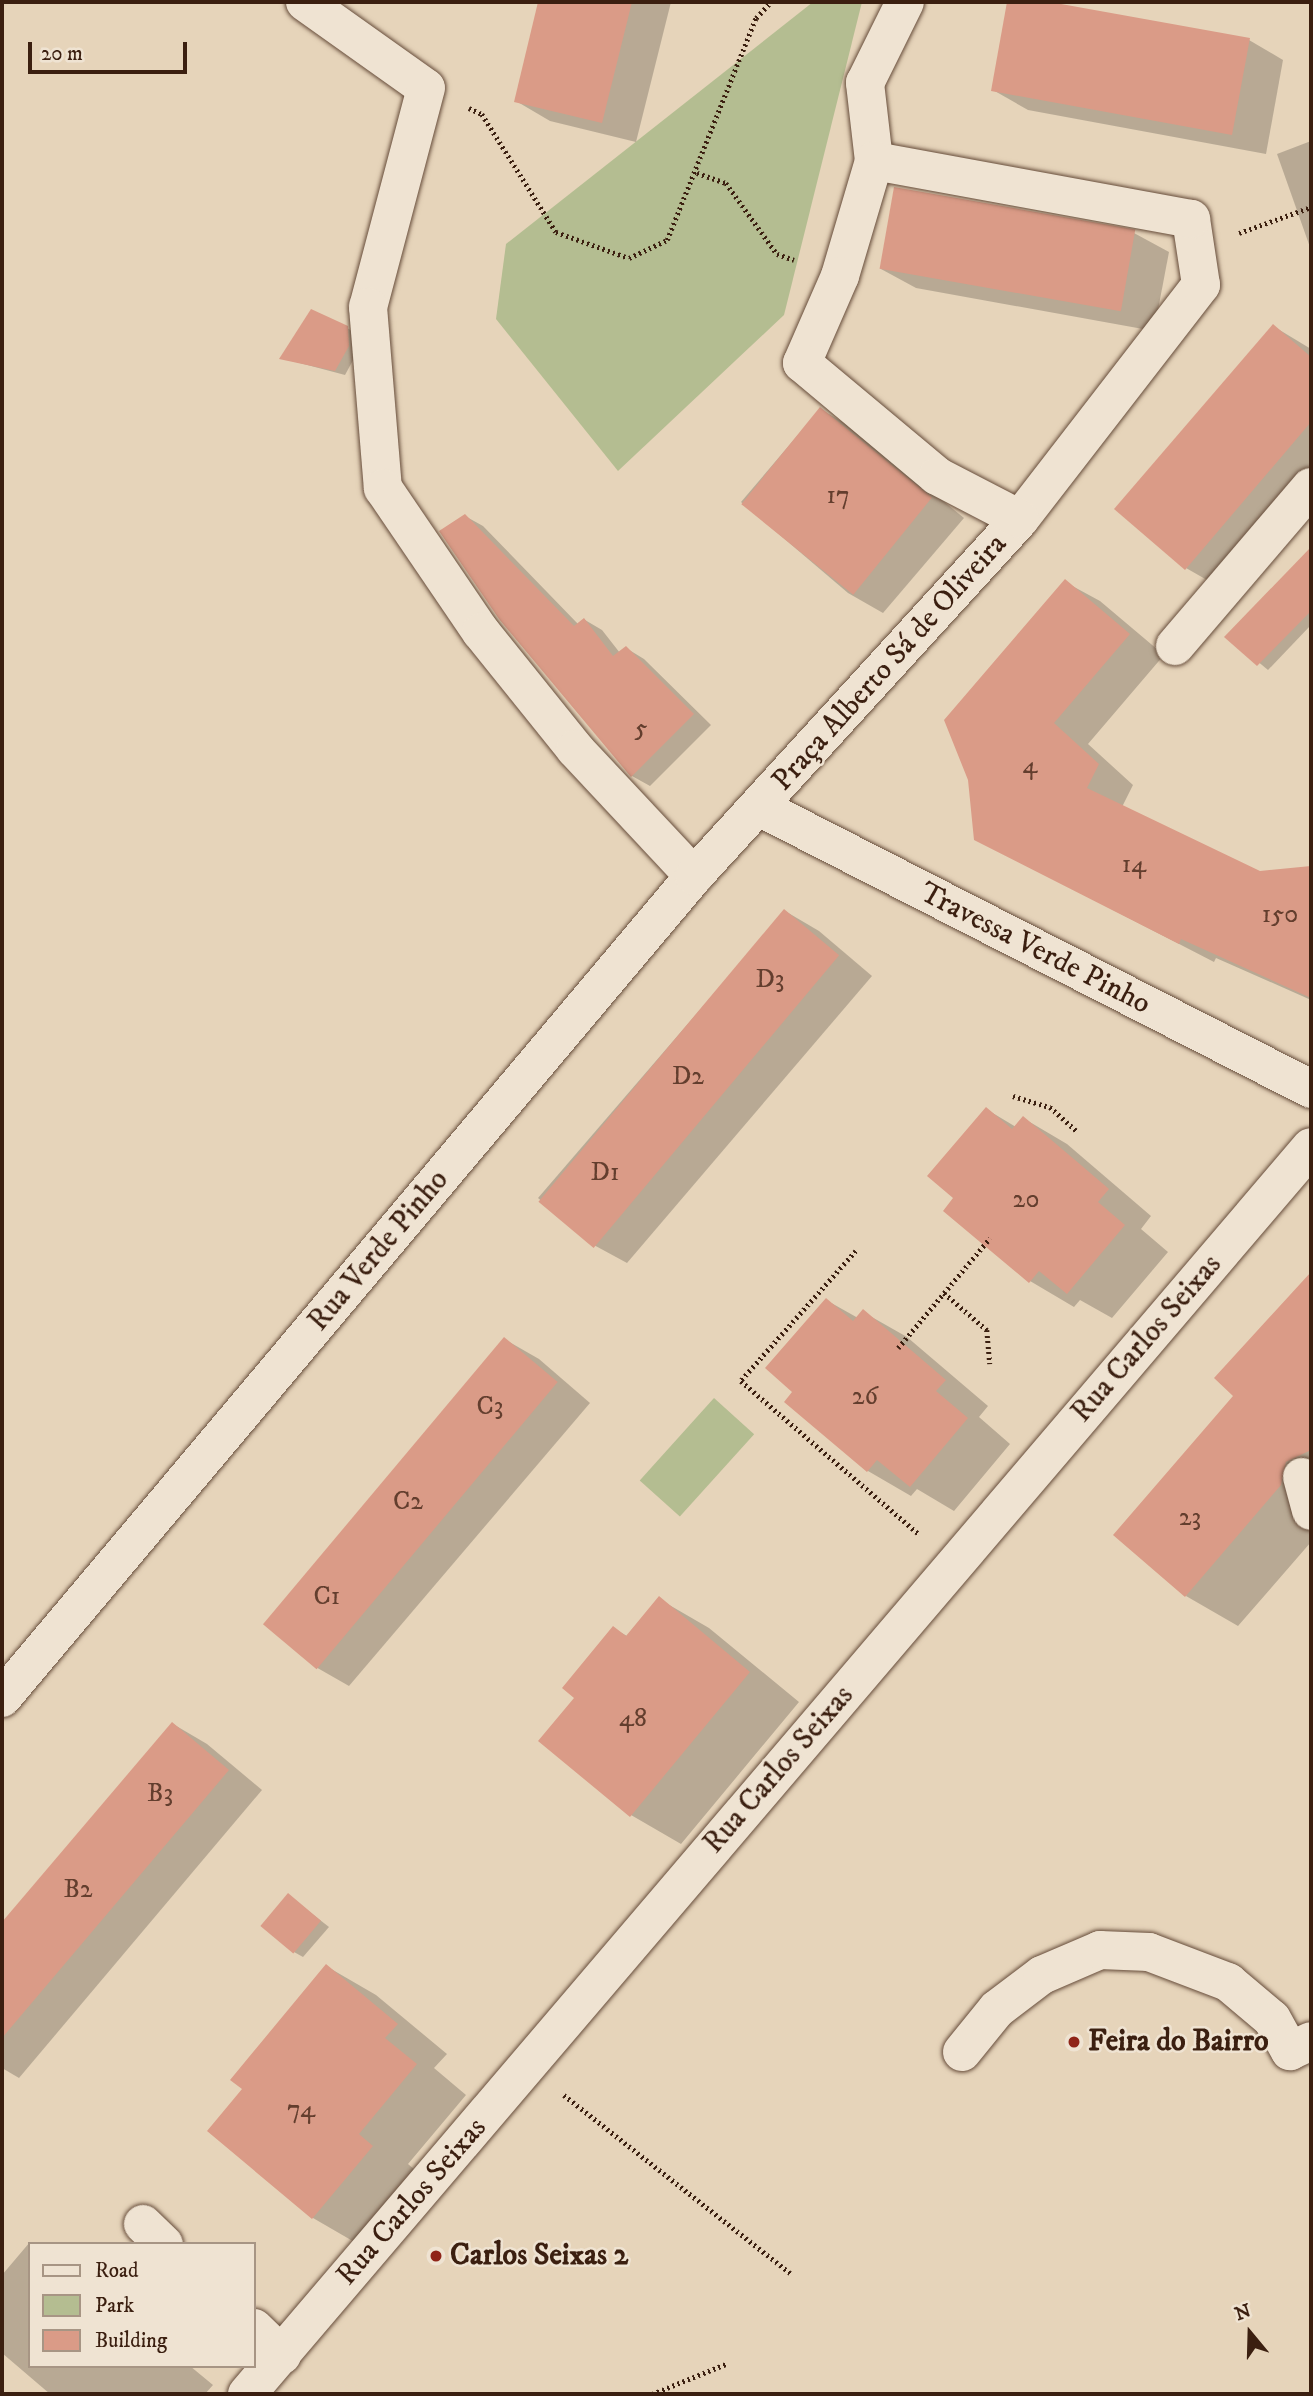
<!DOCTYPE html>
<meta charset="utf-8">
<style>
body{margin:0}
#map{position:relative;width:1313px;height:2396px;overflow:hidden;background:#e6d4ba;font-family:"IM FELL DW Pica",serif}
div>[style]{position:absolute}
[style*='--x']{left:calc(var(--x)*1px);top:calc(var(--y)*1px);width:calc(var(--w)*1px);rotate:calc(var(--a)*1deg)}
.green>*{inset:0;background:#b4bd91;transform-origin:0 0}
.shadow>*{inset:0;background:#0003}
.building>*{inset:0;background:#da9b87;transform-origin:0 0}
.path>*{height:4.5px;margin-top:-2.25px;transform-origin:0;background:repeating-linear-gradient(90deg,#3b1f10 0 2px,transparent 0 5.5px)}
.roads{filter:drop-shadow(0 0 2px #664c3a) drop-shadow(0 0 2px #664c3a)}
.minor>*{height:38px;margin:-19px;padding:0 19px;transform-origin:19px;border-radius:19px;background:#efe3d2}
.dots>*{width:19px;height:19px;translate:-50% -50%;box-sizing:border-box;border:4px solid #efe3d2;border-radius:50%}
span{translate:-50% -50%;white-space:nowrap;text-align:center;line-height:1.15;-webkit-text-stroke:5px #efe3d2;paint-order:stroke}
.number-label{font-size:26px;color:#633e2e}
.number-label span{-webkit-text-stroke-width:0}
.street-label{font-size:30px;color:#3b1f10}
.poi-label{font-size:30px;color:#3b1f10;font-weight:700}
.left{translate:0 -50%;text-align:left}
.frame{position:absolute;inset:0;border:4px solid #3b1f10;pointer-events:none}
.legend{position:absolute;left:28px;top:2242px;width:228px;height:126px;box-sizing:border-box;background:#efe3d2;border:2px solid #a79584;margin:0;padding:9px 12px;list-style:none;font-size:21px;color:#3b1f10}
.legend li{display:flex;align-items:center;gap:14px;height:35px}
.legend b{width:35px;border:2px solid #a79584}
.north{position:absolute;left:1215px;top:2298px;width:70px;height:70px;-webkit-text-stroke:5px #efe3d2;paint-order:stroke;rotate:341deg;font-size:19px;font-weight:700;line-height:28px;text-align:center;color:#3b1f10}
.north::after{content:'';display:block;margin:auto;width:24px;height:32px;background:#3b1f10;clip-path:polygon(50% 0,100% 100%,50% 72%,0 100%)}
.scale{position:absolute;left:28px;top:42px;width:159px;height:32px;box-sizing:border-box;border:4px solid #3b1f10;border-top:0;padding-left:9px;font-size:21px;line-height:24px;white-space:nowrap;color:#3b1f10;-webkit-text-stroke:5px #efe3d2;paint-order:stroke}
</style>
<div id="map">
<div class="green">
<div style="clip-path:polygon(813px 2px,862px 2px,784px 315px,618px 471px,496px 319px,506px 244px)"></div>
<div style="left:714px;top:1398px;width:54px;height:111px;rotate:42deg"></div>
</div>
<div class="shadow">
<div style="clip-path:polygon(541px 2px,671px 2px,636px 142px,550px 121px,516px 101px)"></div>
<div style="clip-path:polygon(1009px 2px,1041px 2px,1249px 40px,1283px 60px,1266px 154px,1028px 110px,993px 90px)"></div>
<div style="clip-path:polygon(1311px 141px,1311px 250px,1277px 154px)"></div>
<div style="clip-path:polygon(1134px 233px,1169px 252px,1154px 331px,916px 288px,881px 269px)"></div>
<div style="clip-path:polygon(1273px 326px,1311px 349px,1311px 482px,1221px 588px,1186px 568px)"></div>
<div style="clip-path:polygon(347px 328px,356px 333px,358px 351px,345px 375px,281px 358px)"></div>
<div style="clip-path:polygon(820px 409px,855px 429px,964px 518px,883px 613px,848px 593px,741px 502px)"></div>
<div style="clip-path:polygon(465px 516px,483px 526px,579px 625px,585px 620px,602px 630px,620px 653px,626px 648px,644px 659px,711px 725px,650px 786px,632px 776px)"></div>
<div style="clip-path:polygon(1311px 550px,1311px 625px,1268px 670px,1227px 636px)"></div>
<div style="clip-path:polygon(1065px 582px,1100px 601px,1164px 655px,1088px 744px,1133px 785px,1122px 807px,1260px 873px,1311px 868px,1311px 1000px,1216px 958px,1214px 962px,976px 839px)"></div>
<div style="clip-path:polygon(785px 911px,819px 931px,872px 976px,627px 1263px,592px 1244px,538px 1198px)"></div>
<div style="clip-path:polygon(986px 1109px,1016px 1127px,1023px 1118px,1067px 1144px,1151px 1216px,1141px 1229px,1168px 1252px,1112px 1318px,1080px 1300px,1074px 1307px,1030px 1281px,956px 1198px)"></div>
<div style="clip-path:polygon(1311px 1275px,1311px 1542px,1238px 1626px,1186px 1596px,1236px 1396px,1216px 1378px)"></div>
<div style="clip-path:polygon(826px 1300px,858px 1318px,863px 1312px,907px 1337px,988px 1406px,979px 1417px,1010px 1444px,954px 1511px,917px 1489px,911px 1496px,868px 1471px,795px 1391px)"></div>
<div style="clip-path:polygon(504px 1339px,539px 1359px,590px 1403px,349px 1686px,314px 1666px)"></div>
<div style="clip-path:polygon(659px 1599px,709px 1628px,799px 1702px,681px 1844px,631px 1815px,576px 1697px,613px 1628px,627px 1636px)"></div>
<div style="clip-path:polygon(173px 1724px,207px 1744px,262px 1790px,19px 2078px,2px 2068px,2px 1925px)"></div>
<div style="clip-path:polygon(288px 1895px,329px 1927px,303px 1957px,294px 1952px)"></div>
<div style="clip-path:polygon(326px 1966px,376px 1995px,447px 2054px,434px 2068px,466px 2095px,408px 2164px,422px 2176px,363px 2247px,313px 2218px,244px 2089px)"></div>
<div style="clip-path:polygon(30px 2242px,30px 2366px,190px 2366px,213px 2385px,205px 2394px,50px 2394px,2px 2353px,2px 2275px)"></div>
</div>
<div class="building">
<div style="clip-path:polygon(538px 2px,632px 2px,602px 123px,514px 102px)"></div>
<div style="clip-path:polygon(1007px 2px,1050px 2px,1250px 38px,1232px 135px,991px 91px)"></div>
<div style="left:894px;top:187px;width:245px;height:83px;rotate:10deg"></div>
<div style="clip-path:polygon(311px 309px,348px 326px,349px 346px,335px 371px,279px 359px)"></div>
<div style="clip-path:polygon(1273px 324px,1311px 357px,1311px 422px,1185px 570px,1114px 509px)"></div>
<div style="left:820px;top:407px;width:144px;height:125px;rotate:39deg"></div>
<div style="clip-path:polygon(465px 514px,574px 626px,584px 618px,613px 656px,626px 646px,694px 714px,631px 777px,499px 619px,439px 531px)"></div>
<div style="clip-path:polygon(1311px 547px,1311px 611px,1257px 666px,1224px 637px)"></div>
<div style="clip-path:polygon(1065px 579px,1130px 634px,1054px 723px,1099px 764px,1087px 788px,1260px 871px,1311px 866px,1311px 998px,1181px 939px,1179px 944px,974px 840px,968px 780px,944px 720px)"></div>
<div style="left:784px;top:909px;width:72px;height:382px;rotate:40deg"></div>
<div style="clip-path:polygon(986px 1107px,1012px 1129px,1023px 1116px,1075px 1160px,1109px 1189px,1098px 1202px,1125px 1225px,1067px 1294px,1039px 1271px,1029px 1283px,943px 1211px,953px 1198px,927px 1176px)"></div>
<div style="clip-path:polygon(1311px 1272px,1311px 1450px,1286px 1462px,1281px 1485px,1185px 1597px,1113px 1535px,1233px 1396px,1214px 1378px)"></div>
<div style="clip-path:polygon(826px 1298px,853px 1321px,863px 1309px,946px 1380px,936px 1391px,968px 1418px,910px 1487px,877px 1460px,867px 1472px,784px 1402px,792px 1392px,765px 1368px)"></div>
<div style="left:504px;top:1337px;width:70px;height:375px;rotate:40deg"></div>
<div style="clip-path:polygon(659px 1596px,750px 1672px,630px 1817px,538px 1741px,574px 1698px,562px 1688px,613px 1626px,626px 1636px)"></div>
<div style="clip-path:polygon(172px 1722px,229px 1770px,2px 2038px,2px 1922px)"></div>
<div style="left:288px;top:1893px;width:43px;height:43px;rotate:40deg"></div>
<div style="clip-path:polygon(326px 1964px,398px 2024px,385px 2038px,417px 2064px,359px 2134px,373px 2146px,312px 2219px,207px 2131px,242px 2089px,230px 2080px)"></div>
</div>
<div class="path">
<div style="--x:469;--y:108;--w:14;--a:25"></div>
<div style="--x:482;--y:114;--w:139;--a:57.9"></div>
<div style="--x:556;--y:232;--w:77;--a:19.6"></div>
<div style="--x:629;--y:258;--w:42;--a:-25.3"></div>
<div style="--x:667;--y:240;--w:239;--a:-68.2"></div>
<div style="--x:756;--y:18;--w:22;--a:-47"></div>
<div style="--x:697;--y:173;--w:31;--a:19"></div>
<div style="--x:726;--y:183;--w:87;--a:54.3"></div>
<div style="--x:777;--y:254;--w:18;--a:19"></div>
<div style="--x:1239;--y:233;--w:77;--a:-19.9"></div>
<div style="--x:1013;--y:1096;--w:39;--a:17"></div>
<div style="--x:1050;--y:1107;--w:38;--a:42"></div>
<div style="--x:856;--y:1251;--w:174;--a:131.5"></div>
<div style="--x:741;--y:1381;--w:236;--a:40.7"></div>
<div style="--x:944;--y:1293;--w:57;--a:40.7"></div>
<div style="--x:987;--y:1330;--w:34;--a:85"></div>
<div style="--x:898;--y:1348;--w:143;--a:-50.1"></div>
<div style="--x:564;--y:2095;--w:291;--a:38.2"></div>
<div style="--x:652;--y:2394;--w:80;--a:-22.1"></div>
</div>
<div class="roads">
<div class="minor">
<div style="--x:305;--y:2;--w:148;--a:35.4"></div>
<div style="--x:426;--y:88;--w:227;--a:104.8"></div>
<div style="--x:368;--y:307;--w:182;--a:85.3"></div>
<div style="--x:383;--y:488;--w:174;--a:55.8"></div>
<div style="--x:481;--y:632;--w:150;--a:51.2"></div>
<div style="--x:575;--y:749;--w:174;--a:46.9"></div>
<div style="--x:874;--y:161;--w:79;--a:-96.6"></div>
<div style="--x:865;--y:83;--w:90;--a:-63.7"></div>
<div style="--x:1175;--y:646;--w:209;--a:-49.5"></div>
<div style="--x:759;--y:807;--w:620;--a:27.06"></div>
<div style="--x:1302;--y:1477;--w:35;--a:75"></div>
<div style="--x:2;--y:1698;--w:1074;--a:-49.91"></div>
<div style="--x:694;--y:876;--w:483;--a:-47.6"></div>
<div style="--x:1020;--y:519;--w:296;--a:-52.3"></div>
<div style="--x:1201;--y:285;--w:67;--a:-98.6"></div>
<div style="--x:1191;--y:219;--w:322;--a:-169.6"></div>
<div style="--x:874;--y:161;--w:120;--a:106.5"></div>
<div style="--x:840;--y:276;--w:95;--a:113.6"></div>
<div style="--x:802;--y:363;--w:176;--a:39.9"></div>
<div style="--x:937;--y:476;--w:93;--a:27.4"></div>
<div style="--x:962;--y:2052;--w:55;--a:-50.9"></div>
<div style="--x:997;--y:2009;--w:56;--a:-37.1"></div>
<div style="--x:1042;--y:1975;--w:63;--a:-23.3"></div>
<div style="--x:1100;--y:1950;--w:49;--a:2.3"></div>
<div style="--x:1149;--y:1952;--w:85;--a:20.8"></div>
<div style="--x:1228;--y:1982;--w:57;--a:40.1"></div>
<div style="--x:1272;--y:2019;--w:37;--a:61"></div>
<div style="--x:1290;--y:2051;--w:23;--a:-25"></div>
<div style="--x:143;--y:2224;--w:29;--a:44"></div>
<div style="--x:254;--y:2328;--w:39;--a:44"></div>
<div style="--x:247;--y:2394;--w:1639;--a:-49.53"></div>
</div>
</div>
<div class="dots">
<div style="left:1074px;top:2042px;background:#8f2418"></div>
<div style="left:436px;top:2256px;background:#8f2418"></div>
</div>
<div class="number-label">
<span style="left:838px;top:496px">17</span>
<span style="left:641px;top:729px">5</span>
<span style="left:1030px;top:766px">4</span>
<span style="left:1134px;top:865px">14</span>
<span style="left:1280px;top:915px">150</span>
<span style="left:770px;top:980px">D3</span>
<span style="left:688px;top:1077px">D2</span>
<span style="left:605px;top:1173px">D1</span>
<span style="left:1026px;top:1200px">20</span>
<span style="left:865px;top:1397px">26</span>
<span style="left:490px;top:1407px">C3</span>
<span style="left:408px;top:1502px">C2</span>
<span style="left:1190px;top:1518px">23</span>
<span style="left:327px;top:1597px">C1</span>
<span style="left:633px;top:1719px">48</span>
<span style="left:160px;top:1794px">B3</span>
<span style="left:78px;top:1890px">B2</span>
<span style="left:301px;top:2110px">74</span>
</div>
<div class="street-label">
<span style="left:890px;top:663px;rotate:-48deg">Praça Alberto Sá de Oliveira</span>
<span style="left:1035px;top:949px;rotate:27deg">Travessa Verde Pinho</span>
<span style="left:379px;top:1251px;rotate:-50deg">Rua Verde Pinho</span>
<span style="left:1147px;top:1339px;rotate:-49deg">Rua Carlos Seixas</span>
<span style="left:779px;top:1770px;rotate:-49deg">Rua Carlos Seixas</span>
<span style="left:412px;top:2202px;rotate:-49deg">Rua Carlos Seixas</span>
</div>
<div class="poi-label">
<span class="left" style="left:1088px;top:2042px">Feira do Bairro</span>
<span class="left" style="left:450px;top:2256px">Carlos Seixas 2</span>
</div>
<div class="frame"></div>
<ul class="legend">
<li><b style="height:9px;background:#efe3d2"></b>Road</li>
<li><b style="height:19px;background:#b4bd91"></b>Park</li>
<li><b style="height:19px;background:#da9b87"></b>Building</li>
</ul>
<div class="north">N</div>
<div class="scale">20 m</div>
</div>
